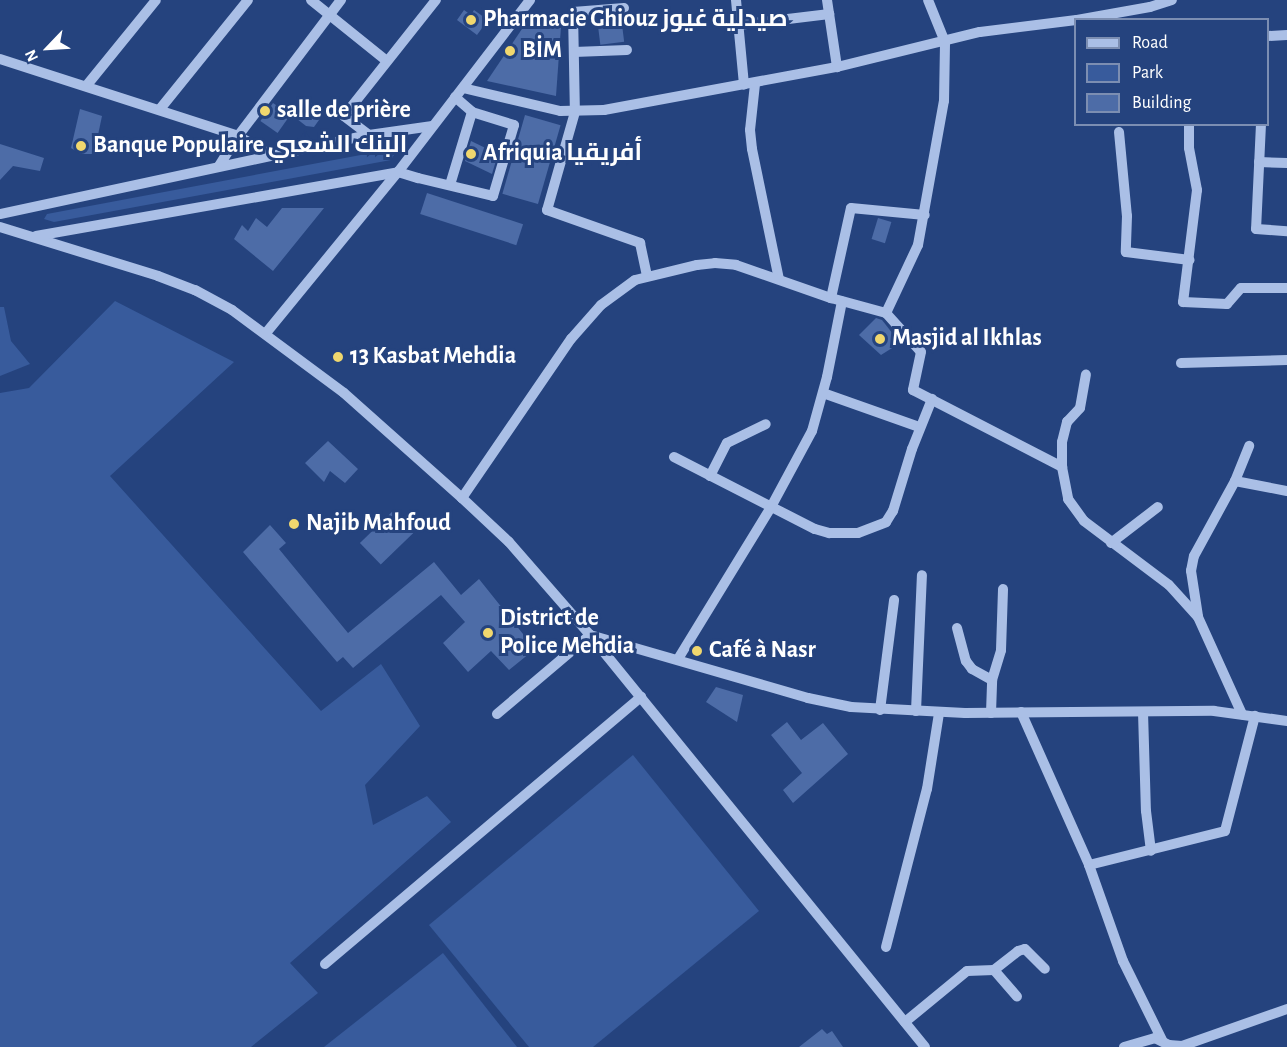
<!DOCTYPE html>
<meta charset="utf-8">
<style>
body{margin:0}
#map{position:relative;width:1287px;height:1047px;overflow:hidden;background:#25437e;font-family:"Alegreya Sans",Cairo,sans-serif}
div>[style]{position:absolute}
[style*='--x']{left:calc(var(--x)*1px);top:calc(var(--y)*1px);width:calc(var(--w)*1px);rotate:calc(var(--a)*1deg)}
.green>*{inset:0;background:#385b9c}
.building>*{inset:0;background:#4d6ca7;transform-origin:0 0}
.minor>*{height:10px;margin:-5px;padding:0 5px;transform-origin:5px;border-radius:5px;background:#aabfe6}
.dots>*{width:16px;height:16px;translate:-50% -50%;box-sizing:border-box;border:3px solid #25437e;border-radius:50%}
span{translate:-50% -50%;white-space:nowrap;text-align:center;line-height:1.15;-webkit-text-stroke:6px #25437e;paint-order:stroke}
.poi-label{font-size:24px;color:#fff;font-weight:700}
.left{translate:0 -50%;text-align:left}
.legend{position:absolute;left:1074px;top:18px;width:195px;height:108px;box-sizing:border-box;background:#25437e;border:2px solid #7c8eb2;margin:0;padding:8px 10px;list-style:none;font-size:18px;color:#fff}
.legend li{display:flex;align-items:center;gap:12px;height:30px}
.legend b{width:30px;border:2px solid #7c8eb2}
.north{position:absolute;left:18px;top:18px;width:60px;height:60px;-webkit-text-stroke:4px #25437e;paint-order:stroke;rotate:245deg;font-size:16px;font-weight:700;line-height:24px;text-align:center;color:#fff}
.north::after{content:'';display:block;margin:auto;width:21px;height:27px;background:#fff;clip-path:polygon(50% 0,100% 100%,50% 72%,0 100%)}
</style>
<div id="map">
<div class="green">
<div style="clip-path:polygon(398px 148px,391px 160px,54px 222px,44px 219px,47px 214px)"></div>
<div style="clip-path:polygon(115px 301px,234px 362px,110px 476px,321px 711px,381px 664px,420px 726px,365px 785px,373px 825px,427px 796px,451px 822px,290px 963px,318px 993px,251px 1047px,0 1047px,0 393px,29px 388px)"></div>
<div style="clip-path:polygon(0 307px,4px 307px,11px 341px,30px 364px,0 376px)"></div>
<div style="clip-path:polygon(633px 755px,759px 911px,593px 1047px,529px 1047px,429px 925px)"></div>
<div style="clip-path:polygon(443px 953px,517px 1047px,324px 1047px)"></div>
</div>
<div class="building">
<div style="clip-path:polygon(464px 10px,471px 15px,474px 10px,488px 20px,477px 35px,457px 20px)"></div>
<div style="clip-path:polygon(562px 13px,556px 96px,487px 81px,532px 14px)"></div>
<div style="left:621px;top:16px;width:26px;height:24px;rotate:83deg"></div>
<div style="clip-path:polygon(303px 97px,324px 113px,314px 127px,306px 126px,292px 115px)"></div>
<div style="left:273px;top:103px;width:21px;height:22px;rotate:35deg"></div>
<div style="clip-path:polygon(80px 109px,102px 116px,94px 154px,81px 154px,71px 148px)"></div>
<div style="left:525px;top:115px;width:37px;height:82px;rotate:16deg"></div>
<div style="clip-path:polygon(471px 141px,498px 154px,492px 174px,465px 161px)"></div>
<div style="clip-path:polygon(0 144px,44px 158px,40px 171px,13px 166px,0 180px)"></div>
<div style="left:427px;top:193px;width:101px;height:22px;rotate:18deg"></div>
<div style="clip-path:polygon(282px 208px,324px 208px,273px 271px,234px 239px,242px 225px,248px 231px,256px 218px,267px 227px)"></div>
<div style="left:878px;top:218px;width:14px;height:22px;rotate:17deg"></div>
<div style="clip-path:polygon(876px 318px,882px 320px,900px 343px,881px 355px,859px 335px)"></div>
<div style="clip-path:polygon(328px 441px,358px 469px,345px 483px,330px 471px,324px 482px,305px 463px)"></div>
<div style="left:393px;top:511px;width:30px;height:46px;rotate:46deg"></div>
<div style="clip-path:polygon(270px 525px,286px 543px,279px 549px,348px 633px,434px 562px,461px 595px,479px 579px,535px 649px,509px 670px,491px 651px,468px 672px,443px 643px,465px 622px,441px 595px,353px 668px,343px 657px,337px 662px,243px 552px)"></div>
<div style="clip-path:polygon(716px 687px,743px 695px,737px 722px,706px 702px)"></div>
<div style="clip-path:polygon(787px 722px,801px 740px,823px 723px,848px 754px,793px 803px,783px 790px,802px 773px,771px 735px)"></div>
<div style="clip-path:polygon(822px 1029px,827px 1034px,832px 1031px,843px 1047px,799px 1047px)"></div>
</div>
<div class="minor">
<div style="--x:311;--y:0;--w:97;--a:38.8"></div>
<div style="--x:736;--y:0;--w:85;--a:84.6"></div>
<div style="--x:827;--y:0;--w:68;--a:81.5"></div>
<div style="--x:624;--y:8;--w:51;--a:175.5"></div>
<div style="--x:573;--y:12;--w:100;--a:88.9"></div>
<div style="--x:575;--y:112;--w:102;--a:105.9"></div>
<div style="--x:547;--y:210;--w:99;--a:19.5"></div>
<div style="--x:640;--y:243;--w:33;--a:78"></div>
<div style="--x:1077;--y:20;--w:74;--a:-10.1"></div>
<div style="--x:1150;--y:7;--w:23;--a:-18"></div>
<div style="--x:738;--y:25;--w:92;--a:-6.9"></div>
<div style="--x:1268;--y:36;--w:19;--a:-3"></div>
<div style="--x:574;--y:52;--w:53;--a:-2.2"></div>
<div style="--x:0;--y:59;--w:250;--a:17.9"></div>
<div style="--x:238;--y:136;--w:38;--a:30"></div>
<div style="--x:755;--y:84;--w:46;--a:96.2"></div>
<div style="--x:750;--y:130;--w:19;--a:84"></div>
<div style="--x:752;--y:149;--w:133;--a:78.3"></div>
<div style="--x:87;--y:85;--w:109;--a:-50.9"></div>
<div style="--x:463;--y:88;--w:100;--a:13.3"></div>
<div style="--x:560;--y:111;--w:44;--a:-1.3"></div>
<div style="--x:604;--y:110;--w:237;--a:-10.5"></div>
<div style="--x:837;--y:67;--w:147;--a:-13.8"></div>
<div style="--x:980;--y:32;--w:97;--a:-7.1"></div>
<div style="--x:455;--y:97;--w:23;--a:41"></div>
<div style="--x:160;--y:109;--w:140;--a:-51.1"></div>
<div style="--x:1189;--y:124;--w:24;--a:90"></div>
<div style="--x:1189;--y:148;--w:43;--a:79.2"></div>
<div style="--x:1197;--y:190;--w:113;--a:97.1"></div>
<div style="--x:1183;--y:302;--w:44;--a:2.6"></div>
<div style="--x:1227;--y:304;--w:21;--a:-49"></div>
<div style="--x:1241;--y:288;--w:46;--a:0"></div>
<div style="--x:1261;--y:124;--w:105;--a:92.7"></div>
<div style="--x:1256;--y:229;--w:31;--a:4"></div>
<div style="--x:1119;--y:132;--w:84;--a:84.6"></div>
<div style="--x:1127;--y:216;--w:36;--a:92"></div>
<div style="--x:1126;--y:252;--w:64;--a:7.2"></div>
<div style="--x:369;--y:135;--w:31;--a:-143"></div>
<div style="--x:344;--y:116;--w:148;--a:-51.6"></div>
<div style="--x:1259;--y:162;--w:28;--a:2"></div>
<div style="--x:219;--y:166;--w:36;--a:-58"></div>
<div style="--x:238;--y:136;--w:171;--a:-52.9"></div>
<div style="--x:0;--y:214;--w:377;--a:-12.1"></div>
<div style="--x:369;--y:135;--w:64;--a:-8.1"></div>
<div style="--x:0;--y:227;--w:165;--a:17.2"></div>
<div style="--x:158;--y:276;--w:40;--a:21"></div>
<div style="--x:195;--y:290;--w:42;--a:28.4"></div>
<div style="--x:232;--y:310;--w:139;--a:36.5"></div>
<div style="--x:344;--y:393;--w:158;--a:41.7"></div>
<div style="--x:462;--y:498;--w:64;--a:43.1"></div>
<div style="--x:509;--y:542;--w:123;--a:48.9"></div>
<div style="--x:590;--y:635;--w:531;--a:50.89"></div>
<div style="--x:36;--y:236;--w:368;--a:-10"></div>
<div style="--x:398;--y:172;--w:21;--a:17"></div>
<div style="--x:418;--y:178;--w:77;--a:13.5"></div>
<div style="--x:493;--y:196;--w:74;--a:-73.5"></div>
<div style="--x:514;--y:125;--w:44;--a:-162.8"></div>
<div style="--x:472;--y:112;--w:76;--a:106.8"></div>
<div style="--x:831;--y:298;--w:92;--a:-77.5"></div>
<div style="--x:851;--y:208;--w:74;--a:5.4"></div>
<div style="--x:886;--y:313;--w:52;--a:48.1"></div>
<div style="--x:921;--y:352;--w:39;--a:102"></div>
<div style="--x:913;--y:390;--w:168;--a:27.3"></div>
<div style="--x:1062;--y:467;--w:33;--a:79"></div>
<div style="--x:1068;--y:499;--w:27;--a:54"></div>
<div style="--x:1084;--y:521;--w:106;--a:37"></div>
<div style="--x:1169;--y:585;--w:43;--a:47.8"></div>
<div style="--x:1198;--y:617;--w:107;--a:65.6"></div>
<div style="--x:266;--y:333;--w:208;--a:-50.7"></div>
<div style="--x:398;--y:172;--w:217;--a:-52.5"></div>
<div style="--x:1181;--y:363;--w:106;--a:-1.6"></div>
<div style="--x:823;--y:393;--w:102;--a:19.5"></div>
<div style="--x:674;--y:457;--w:158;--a:27.1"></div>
<div style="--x:815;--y:529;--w:15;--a:16"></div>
<div style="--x:829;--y:533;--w:29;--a:0"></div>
<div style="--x:858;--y:533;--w:30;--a:-21"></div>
<div style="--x:886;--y:522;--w:13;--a:-58"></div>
<div style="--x:893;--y:511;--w:65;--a:-73"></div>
<div style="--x:912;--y:449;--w:54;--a:-68.2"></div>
<div style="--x:1062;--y:467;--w:25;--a:-90"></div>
<div style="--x:1062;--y:442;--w:21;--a:-76"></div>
<div style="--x:1067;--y:422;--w:19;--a:-47"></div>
<div style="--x:1080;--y:408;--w:34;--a:-80"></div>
<div style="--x:710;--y:476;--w:37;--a:-63"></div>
<div style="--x:727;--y:443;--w:43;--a:-26"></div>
<div style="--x:1235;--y:481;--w:53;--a:10.9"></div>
<div style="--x:462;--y:498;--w:193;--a:-55.6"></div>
<div style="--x:571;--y:339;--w:45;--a:-48.6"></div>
<div style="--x:601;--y:305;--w:42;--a:-36.3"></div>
<div style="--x:635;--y:280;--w:64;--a:-13.6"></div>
<div style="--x:697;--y:265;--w:18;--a:-6"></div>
<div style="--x:715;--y:263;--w:21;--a:5"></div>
<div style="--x:736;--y:265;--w:101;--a:19.2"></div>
<div style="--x:831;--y:298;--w:57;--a:15.3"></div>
<div style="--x:886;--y:313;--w:75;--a:-64.8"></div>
<div style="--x:918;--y:245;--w:146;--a:-79.8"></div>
<div style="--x:944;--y:101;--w:59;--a:-89"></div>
<div style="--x:945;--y:42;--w:45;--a:-112"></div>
<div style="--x:1111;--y:543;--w:59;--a:-37.5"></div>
<div style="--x:1198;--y:616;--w:46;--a:-98.8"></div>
<div style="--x:1191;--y:571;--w:15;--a:-79"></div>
<div style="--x:1194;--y:556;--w:85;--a:-61.3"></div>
<div style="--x:1235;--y:481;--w:38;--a:-68"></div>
<div style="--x:957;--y:628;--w:34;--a:75"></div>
<div style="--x:966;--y:661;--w:10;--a:53"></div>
<div style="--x:972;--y:669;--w:23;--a:29"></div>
<div style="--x:678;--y:659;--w:178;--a:-58.5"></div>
<div style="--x:771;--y:507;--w:86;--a:-61.7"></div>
<div style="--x:812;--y:431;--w:56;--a:-74.5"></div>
<div style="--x:827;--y:377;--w:77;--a:-78.8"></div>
<div style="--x:880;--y:710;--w:111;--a:-82.7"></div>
<div style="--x:916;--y:711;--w:136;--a:-87.5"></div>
<div style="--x:1021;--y:712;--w:167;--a:66"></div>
<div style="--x:1089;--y:865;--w:102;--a:70.5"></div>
<div style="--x:1123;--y:961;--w:88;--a:63.7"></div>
<div style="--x:1143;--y:712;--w:99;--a:88.3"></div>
<div style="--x:1146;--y:811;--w:40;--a:82.9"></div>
<div style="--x:991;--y:713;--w:33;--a:-88"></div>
<div style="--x:992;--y:680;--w:31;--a:-73"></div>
<div style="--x:1001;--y:650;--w:61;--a:-88.1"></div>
<div style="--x:497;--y:714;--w:122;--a:-40.3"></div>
<div style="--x:590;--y:635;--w:227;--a:16.1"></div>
<div style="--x:808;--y:698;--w:44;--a:11.8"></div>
<div style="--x:851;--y:707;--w:114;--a:3"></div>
<div style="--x:965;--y:713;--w:249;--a:-0.5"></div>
<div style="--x:1214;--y:711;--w:74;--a:7.8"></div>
<div style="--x:1089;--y:865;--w:140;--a:-14"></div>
<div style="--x:1225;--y:831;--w:119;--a:-75.4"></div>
<div style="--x:886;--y:947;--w:163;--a:-75.5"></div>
<div style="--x:927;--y:789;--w:77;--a:-81"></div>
<div style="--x:325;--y:964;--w:414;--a:-40.2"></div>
<div style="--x:994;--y:970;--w:35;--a:49"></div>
<div style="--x:905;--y:1022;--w:80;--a:-39.4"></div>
<div style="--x:967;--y:971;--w:27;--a:-2"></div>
<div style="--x:994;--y:970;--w:31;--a:-38"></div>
<div style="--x:1018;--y:951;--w:7;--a:-16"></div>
<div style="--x:1025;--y:949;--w:28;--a:45"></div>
<div style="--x:1124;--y:1047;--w:32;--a:-16"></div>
<div style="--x:1155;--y:1038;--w:16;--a:27"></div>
<div style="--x:1169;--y:1045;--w:13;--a:4"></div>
<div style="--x:1182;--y:1046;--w:111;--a:-19.4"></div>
</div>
<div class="dots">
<div style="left:471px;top:20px;background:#f0d76e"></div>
<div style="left:510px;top:51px;background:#f0d76e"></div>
<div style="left:265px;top:111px;background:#f0d76e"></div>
<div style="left:81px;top:146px;background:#f0d76e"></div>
<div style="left:471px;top:154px;background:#f0d76e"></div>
<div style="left:880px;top:339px;background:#f0d76e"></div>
<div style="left:338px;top:357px;background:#f0d76e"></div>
<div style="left:294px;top:524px;background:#f0d76e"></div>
<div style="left:488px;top:633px;background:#f0d76e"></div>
<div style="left:697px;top:651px;background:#f0d76e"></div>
</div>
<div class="poi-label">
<span class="left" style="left:483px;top:20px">Pharmacie Ghiouz صيدلية غيوز</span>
<span class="left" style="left:522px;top:51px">BİM</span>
<span class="left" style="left:277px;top:111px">salle de prière</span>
<span class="left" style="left:93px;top:146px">Banque Populaire البنك الشعبي</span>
<span class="left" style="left:483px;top:154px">Afriquia أفريقيا</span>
<span class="left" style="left:892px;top:339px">Masjid al Ikhlas</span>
<span class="left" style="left:350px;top:357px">13 Kasbat Mehdia</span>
<span class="left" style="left:306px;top:524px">Najib Mahfoud</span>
<span class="left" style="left:500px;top:633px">District de<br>Police Mehdia</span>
<span class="left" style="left:709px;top:651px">Café à Nasr</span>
</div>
<ul class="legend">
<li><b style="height:8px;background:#aabfe6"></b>Road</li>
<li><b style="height:16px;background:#385b9c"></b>Park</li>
<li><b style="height:16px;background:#4d6ca7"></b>Building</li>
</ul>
<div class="north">N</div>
</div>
